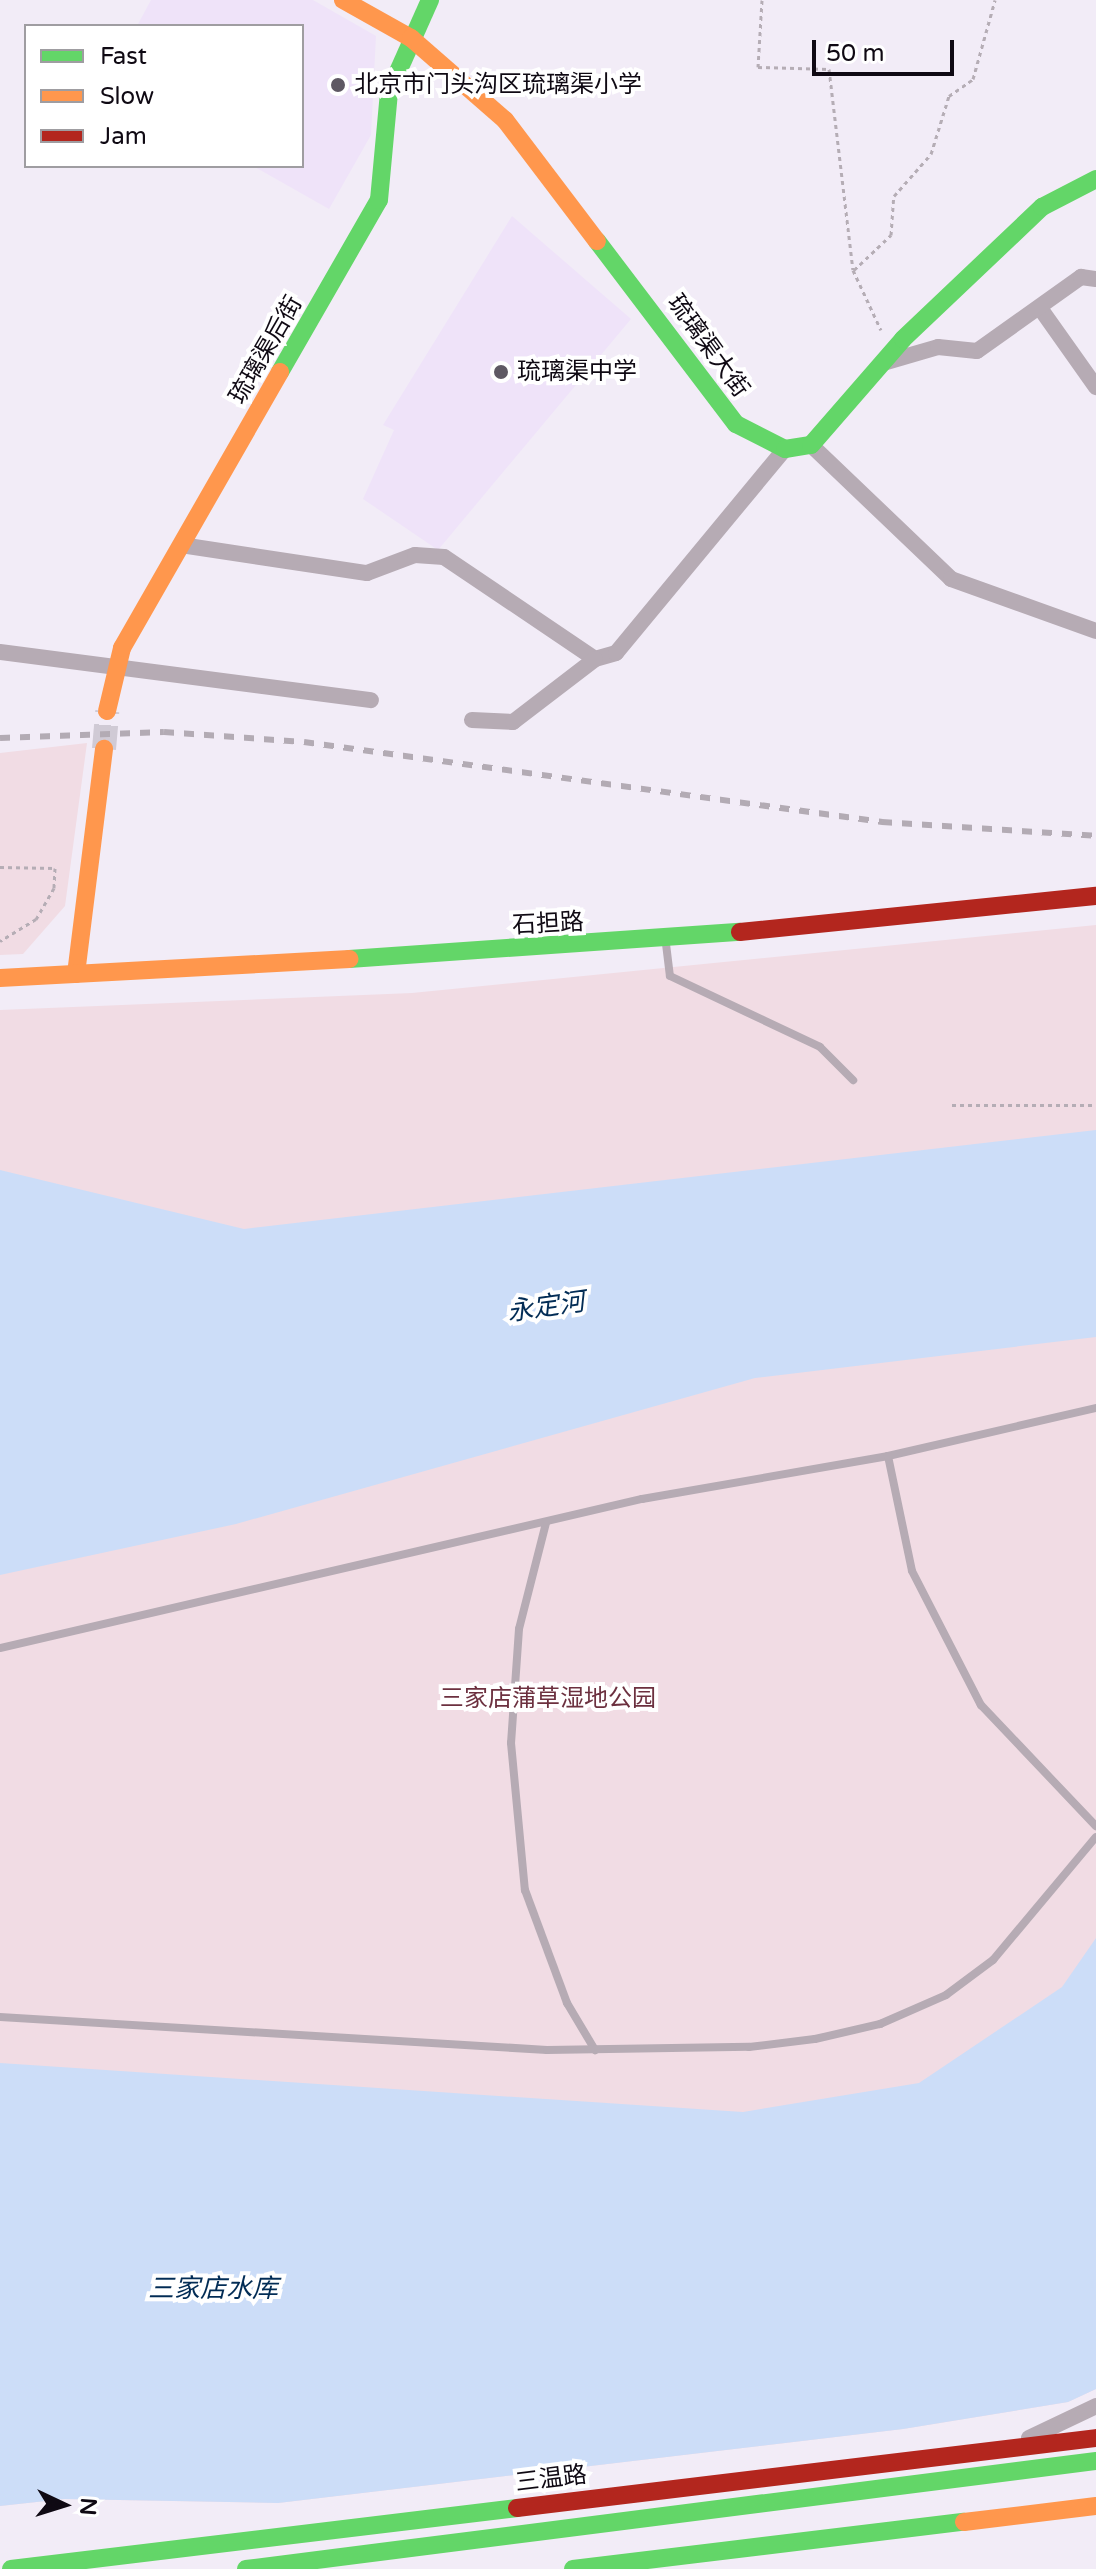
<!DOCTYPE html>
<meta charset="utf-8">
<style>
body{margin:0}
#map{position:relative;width:1096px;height:2569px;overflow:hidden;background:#f2ecf7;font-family:"Varela Round","Noto Sans SC",sans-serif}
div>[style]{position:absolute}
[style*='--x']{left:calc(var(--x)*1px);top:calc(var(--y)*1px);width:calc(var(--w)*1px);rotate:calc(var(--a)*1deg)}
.built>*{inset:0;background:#efe3f9}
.green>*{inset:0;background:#f1dce4}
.water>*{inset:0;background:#ccddf8}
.secondary-tunnel>*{height:24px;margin-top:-12px;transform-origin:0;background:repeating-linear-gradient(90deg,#d0cad5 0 24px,transparent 0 36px)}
.path>*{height:3px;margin-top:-1.5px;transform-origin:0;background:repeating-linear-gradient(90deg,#b5adb5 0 4px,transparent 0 8px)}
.lane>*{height:8px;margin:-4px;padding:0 4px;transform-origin:4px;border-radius:4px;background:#b6abb4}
.street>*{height:16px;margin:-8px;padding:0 8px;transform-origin:8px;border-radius:8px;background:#b6abb4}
.fast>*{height:18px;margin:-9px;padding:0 9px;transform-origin:9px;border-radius:9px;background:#63d668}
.slow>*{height:18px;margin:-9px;padding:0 9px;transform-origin:9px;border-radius:9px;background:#ff974d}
.jam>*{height:18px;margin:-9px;padding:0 9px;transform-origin:9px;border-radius:9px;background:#b3261e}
.rail>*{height:6px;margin-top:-3px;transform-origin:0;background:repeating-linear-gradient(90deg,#b3abb4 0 10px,transparent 0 20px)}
.dots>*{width:22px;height:22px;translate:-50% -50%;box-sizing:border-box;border:4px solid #fff;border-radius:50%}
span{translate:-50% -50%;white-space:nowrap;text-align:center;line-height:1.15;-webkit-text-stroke:8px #fff;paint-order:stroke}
.poi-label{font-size:24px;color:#0f0913}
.left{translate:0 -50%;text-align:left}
.street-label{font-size:24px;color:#0f0913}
.park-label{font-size:24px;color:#6c303f}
.water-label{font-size:26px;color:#022c55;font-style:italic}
.legend{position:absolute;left:24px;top:24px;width:280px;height:144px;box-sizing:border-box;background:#fff;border:2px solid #9f9da1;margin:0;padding:10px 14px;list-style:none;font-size:24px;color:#0f0913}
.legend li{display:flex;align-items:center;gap:16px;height:40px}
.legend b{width:40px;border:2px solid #9f9da1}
.north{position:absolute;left:24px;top:2465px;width:80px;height:80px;-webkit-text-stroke:6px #fff;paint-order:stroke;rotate:94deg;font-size:22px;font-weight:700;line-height:32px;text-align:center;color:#0f0913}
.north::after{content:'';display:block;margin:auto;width:28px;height:36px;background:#0f0913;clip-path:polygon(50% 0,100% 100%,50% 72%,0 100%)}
.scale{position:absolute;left:812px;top:40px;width:142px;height:36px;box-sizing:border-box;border:4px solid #0f0913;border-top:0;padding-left:10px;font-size:24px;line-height:28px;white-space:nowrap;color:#0f0913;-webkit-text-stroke:6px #fff;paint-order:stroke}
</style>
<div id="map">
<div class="built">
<div style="clip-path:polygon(151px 0,313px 0,376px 36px,371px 135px,329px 209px,253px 166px,302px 166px,302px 26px,137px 26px)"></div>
<div style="clip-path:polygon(512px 216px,631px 319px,438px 550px,363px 499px,394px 430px,383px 425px)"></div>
</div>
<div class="green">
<div style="clip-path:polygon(87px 743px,65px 906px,23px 954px,0 955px,0 753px)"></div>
<div style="clip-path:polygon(1096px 925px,1096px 2389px,1068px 2402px,903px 2429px,278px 2503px,64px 2499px,0 2506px,0 1010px,412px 993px)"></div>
</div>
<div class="water">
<div style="clip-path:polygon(1096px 1130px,1096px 1337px,755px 1378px,236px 1524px,0 1575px,0 1170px,244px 1229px)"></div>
<div style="clip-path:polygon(1096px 1938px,1096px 2389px,1068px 2402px,903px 2429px,278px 2503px,64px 2499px,0 2506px,0 2063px,743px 2112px,919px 2083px,1062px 1987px)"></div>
</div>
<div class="secondary-tunnel">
<div style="--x:104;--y:749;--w:38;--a:-85"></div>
</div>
<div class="path">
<div style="--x:762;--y:0;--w:67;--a:93.4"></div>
<div style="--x:758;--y:67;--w:71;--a:1.6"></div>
<div style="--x:829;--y:69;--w:202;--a:83.2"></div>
<div style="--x:853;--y:270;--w:66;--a:65"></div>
<div style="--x:854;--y:270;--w:51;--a:-43.4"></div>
<div style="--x:891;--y:235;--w:39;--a:-86"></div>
<div style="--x:894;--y:196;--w:56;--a:-48.6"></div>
<div style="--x:931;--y:154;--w:61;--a:-72.8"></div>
<div style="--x:949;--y:96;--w:29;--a:-35"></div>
<div style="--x:973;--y:79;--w:82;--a:-74.4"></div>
<div style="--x:0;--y:867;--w:55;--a:1"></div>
<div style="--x:55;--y:868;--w:20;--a:93"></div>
<div style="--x:54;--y:888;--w:36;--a:120"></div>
<div style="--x:36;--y:919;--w:42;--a:148.6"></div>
<div style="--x:952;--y:1105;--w:144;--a:0"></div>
</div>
<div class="lane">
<div style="--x:666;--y:944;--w:32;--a:83"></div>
<div style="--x:670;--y:976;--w:166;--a:25.3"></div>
<div style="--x:820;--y:1047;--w:47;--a:45"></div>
<div style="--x:888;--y:1456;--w:117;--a:78.2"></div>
<div style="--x:912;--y:1571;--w:151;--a:62.8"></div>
<div style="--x:981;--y:1705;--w:167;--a:46.5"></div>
<div style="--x:546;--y:1523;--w:109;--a:104.3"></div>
<div style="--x:519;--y:1629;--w:114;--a:94"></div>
<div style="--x:511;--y:1743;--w:148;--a:84.6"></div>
<div style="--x:525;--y:1890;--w:121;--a:69.6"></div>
<div style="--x:567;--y:2003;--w:55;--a:59.2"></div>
<div style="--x:0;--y:1648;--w:659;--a:-13.07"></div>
<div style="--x:642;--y:1499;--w:250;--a:-9.9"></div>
<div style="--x:888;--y:1456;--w:213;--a:-13"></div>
<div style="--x:0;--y:2017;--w:548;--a:3.45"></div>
<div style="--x:547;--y:2050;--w:202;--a:-0.9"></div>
<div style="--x:749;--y:2047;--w:66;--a:-6.9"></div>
<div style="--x:815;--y:2039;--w:67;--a:-13"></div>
<div style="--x:880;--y:2024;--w:72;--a:-23.7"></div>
<div style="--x:946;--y:1995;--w:59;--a:-36.7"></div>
<div style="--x:993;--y:1960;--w:160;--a:-50.1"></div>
</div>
<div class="street">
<div style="--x:1040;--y:308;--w:97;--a:54.7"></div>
<div style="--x:883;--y:363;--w:57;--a:-16.2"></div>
<div style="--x:938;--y:347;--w:39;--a:6"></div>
<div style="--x:977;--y:351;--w:128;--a:-35.4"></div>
<div style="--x:1081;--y:277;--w:15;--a:8"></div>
<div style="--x:811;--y:445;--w:194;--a:43.7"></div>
<div style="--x:951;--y:579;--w:154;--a:19.7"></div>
<div style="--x:181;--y:545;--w:188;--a:8.6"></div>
<div style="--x:367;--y:573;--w:51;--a:-20.6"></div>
<div style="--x:415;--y:555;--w:29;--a:4"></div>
<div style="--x:444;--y:557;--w:182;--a:34"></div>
<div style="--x:595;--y:659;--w:22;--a:-16"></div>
<div style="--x:616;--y:653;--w:265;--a:-50.4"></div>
<div style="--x:0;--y:652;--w:374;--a:7.4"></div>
<div style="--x:472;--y:720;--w:41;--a:2.8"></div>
<div style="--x:513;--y:722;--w:103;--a:-37.5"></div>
<div style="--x:1029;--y:2438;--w:74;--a:-25.5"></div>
</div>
<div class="fast">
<div style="--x:597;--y:241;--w:230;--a:52.8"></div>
<div style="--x:736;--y:424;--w:55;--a:27"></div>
<div style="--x:785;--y:449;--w:26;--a:-9"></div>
<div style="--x:811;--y:445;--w:140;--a:-49"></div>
<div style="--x:903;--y:339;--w:192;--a:-43.5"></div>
<div style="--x:1042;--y:207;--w:61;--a:-27.4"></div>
<div style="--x:280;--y:372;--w:198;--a:-60.1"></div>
<div style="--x:379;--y:200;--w:108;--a:-84.7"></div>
<div style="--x:389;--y:92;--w:101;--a:-66"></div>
<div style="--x:349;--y:959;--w:392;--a:-4"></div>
<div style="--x:11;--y:2569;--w:510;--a:-6.87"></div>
<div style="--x:246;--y:2569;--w:857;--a:-7.24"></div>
<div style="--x:573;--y:2569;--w:394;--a:-6.9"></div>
</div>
<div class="slow">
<div style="--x:343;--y:0;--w:78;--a:29.2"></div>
<div style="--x:411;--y:38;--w:125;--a:41.1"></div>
<div style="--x:505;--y:120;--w:152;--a:52.8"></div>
<div style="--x:107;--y:711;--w:65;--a:-76.6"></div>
<div style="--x:122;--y:648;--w:318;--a:-60.2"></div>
<div style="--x:76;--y:974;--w:227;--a:-82.9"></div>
<div style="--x:0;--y:978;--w:350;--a:-3.1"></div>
<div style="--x:964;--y:2522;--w:133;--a:-6.9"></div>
</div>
<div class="jam">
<div style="--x:740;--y:932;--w:358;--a:-5.8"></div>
<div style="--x:517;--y:2508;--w:583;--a:-6.89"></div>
</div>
<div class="rail">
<div style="--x:0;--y:738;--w:164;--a:-2.1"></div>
<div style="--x:164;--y:732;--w:140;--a:4.1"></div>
<div style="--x:304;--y:742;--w:584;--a:7.88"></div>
<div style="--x:882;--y:822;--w:214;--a:3.7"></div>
</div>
<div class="dots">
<div style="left:338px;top:85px;background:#5e5863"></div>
<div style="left:501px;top:372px;background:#5e5863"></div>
</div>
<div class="poi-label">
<span class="left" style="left:354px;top:85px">北京市门头沟区琉璃渠小学</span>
<span class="left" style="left:517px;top:372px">琉璃渠中学</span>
</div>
<div class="street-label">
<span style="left:708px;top:346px;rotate:54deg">琉璃渠大街</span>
<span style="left:266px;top:350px;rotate:-60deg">琉璃渠后街</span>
<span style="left:548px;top:924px;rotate:-3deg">石担路</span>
<span style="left:551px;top:2479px;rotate:-7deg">三温路</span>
</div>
<div class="park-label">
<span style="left:548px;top:1699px">三家店蒲草湿地公园</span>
</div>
<div class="water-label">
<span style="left:546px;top:1307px;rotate:-8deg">永定河</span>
<span style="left:213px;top:2289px">三家店水库</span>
</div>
<ul class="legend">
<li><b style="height:10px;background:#63d668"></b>Fast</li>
<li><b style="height:10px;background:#ff974d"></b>Slow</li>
<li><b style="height:10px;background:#b3261e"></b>Jam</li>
</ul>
<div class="north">N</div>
<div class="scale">50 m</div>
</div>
